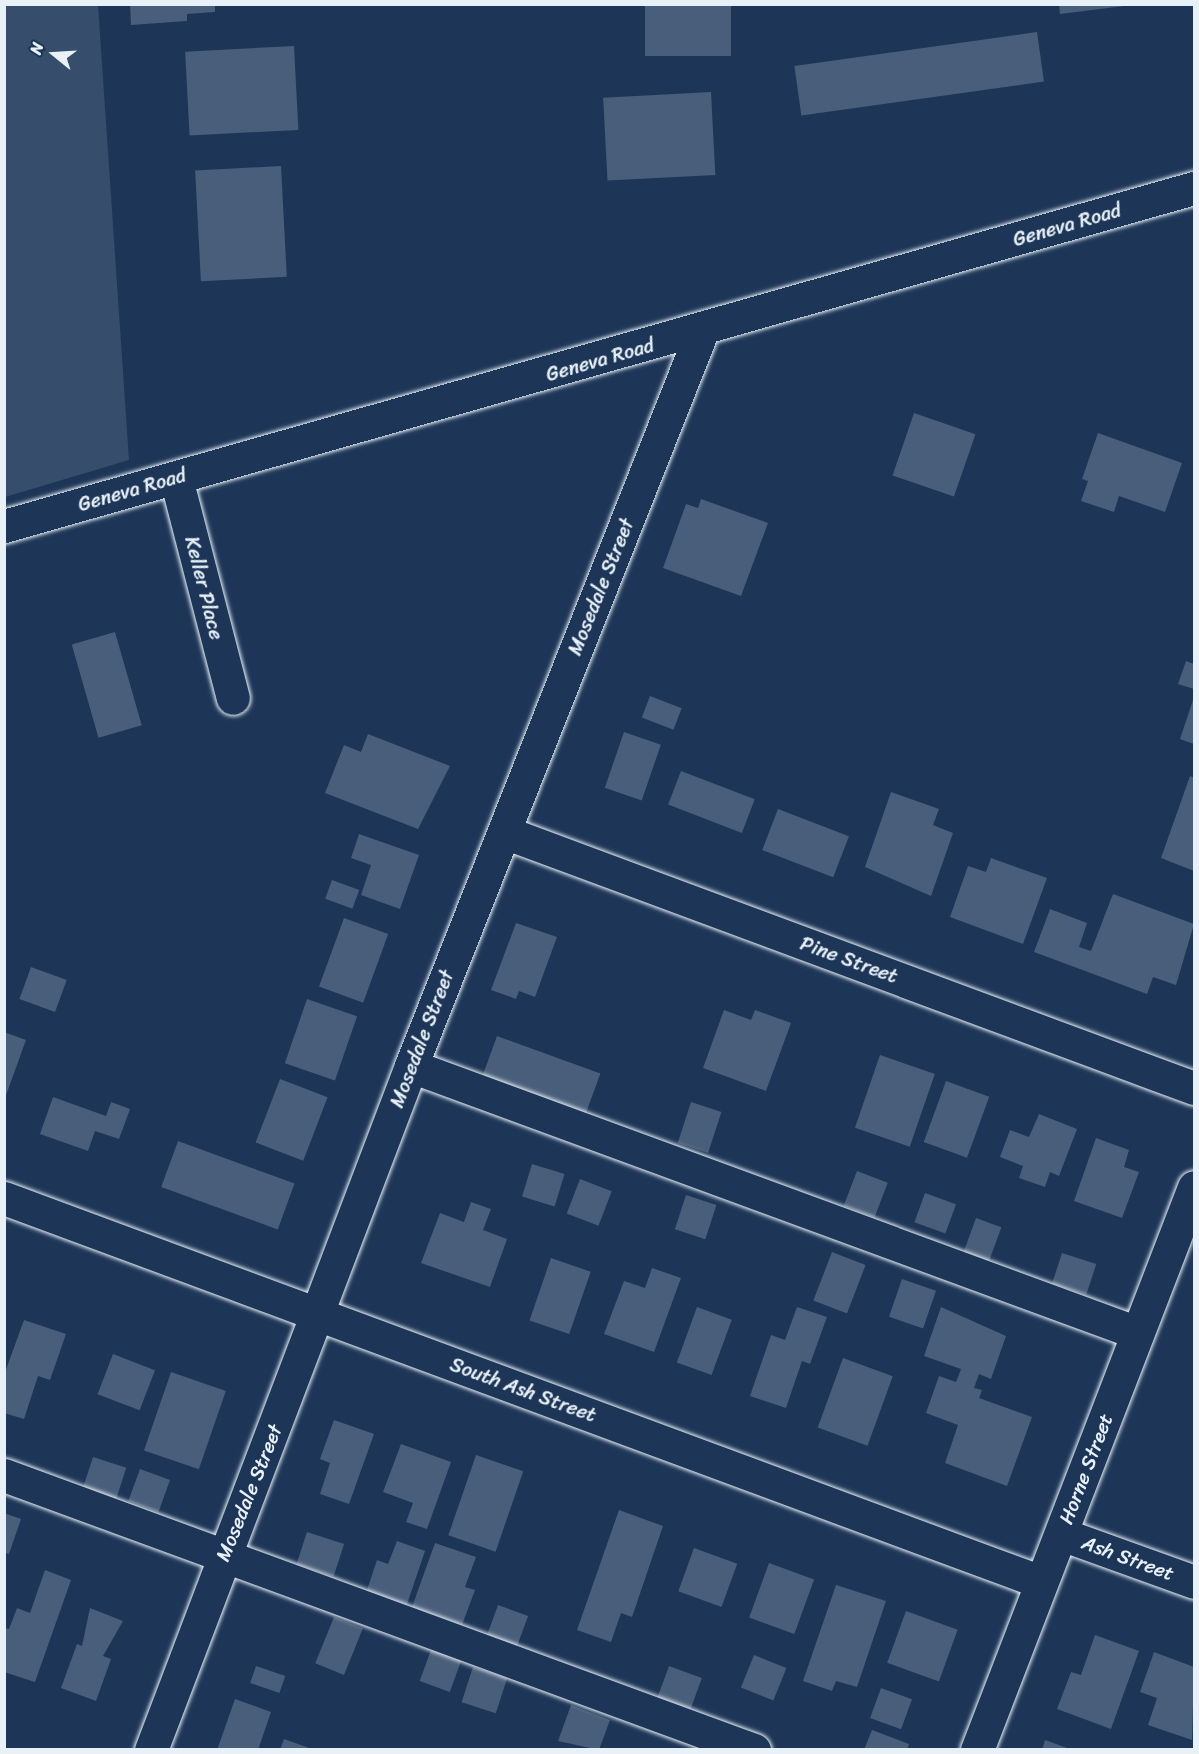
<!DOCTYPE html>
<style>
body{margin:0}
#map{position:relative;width:1199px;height:1754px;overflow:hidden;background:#1d3557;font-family:Sriracha,sans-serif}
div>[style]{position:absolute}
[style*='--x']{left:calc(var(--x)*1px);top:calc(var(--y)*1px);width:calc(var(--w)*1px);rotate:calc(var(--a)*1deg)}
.green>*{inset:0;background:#374d6c}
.building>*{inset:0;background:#495e7a;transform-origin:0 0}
.roads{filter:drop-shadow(0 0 2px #e8f1f8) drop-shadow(0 0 2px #e8f1f8)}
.minor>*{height:33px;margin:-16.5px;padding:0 16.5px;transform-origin:16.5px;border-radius:16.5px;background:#1d3557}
.major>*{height:33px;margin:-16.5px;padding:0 16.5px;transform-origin:16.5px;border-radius:16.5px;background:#1d3557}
span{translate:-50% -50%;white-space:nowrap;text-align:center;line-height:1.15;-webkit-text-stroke:5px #1d3557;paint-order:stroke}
.street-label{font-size:20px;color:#e8f1f8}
.frame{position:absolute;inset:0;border:6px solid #e8f1f8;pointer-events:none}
.north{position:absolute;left:24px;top:24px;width:60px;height:60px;-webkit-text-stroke:4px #1d3557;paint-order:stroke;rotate:288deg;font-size:16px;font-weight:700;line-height:24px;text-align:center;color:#e8f1f8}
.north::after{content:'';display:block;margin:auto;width:21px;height:27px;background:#e8f1f8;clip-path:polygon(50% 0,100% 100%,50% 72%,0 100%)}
</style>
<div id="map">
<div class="green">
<div style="clip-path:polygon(5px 4px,98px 5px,129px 460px,5px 497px)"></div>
</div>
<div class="building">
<div style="clip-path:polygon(130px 4px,215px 4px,215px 12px,187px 14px,187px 21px,131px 25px)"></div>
<div style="left:645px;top:4px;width:86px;height:52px"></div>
<div style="clip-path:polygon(1059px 4px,1124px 4px,1124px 6px,1060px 14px)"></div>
<div style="left:1037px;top:32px;width:50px;height:245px;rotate:82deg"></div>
<div style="left:294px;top:46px;width:84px;height:109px;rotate:87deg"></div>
<div style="left:711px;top:92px;width:83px;height:108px;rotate:87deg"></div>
<div style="left:281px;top:166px;width:111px;height:86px;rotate:87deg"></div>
<div style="left:914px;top:413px;width:65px;height:66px;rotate:19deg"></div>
<div style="clip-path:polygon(1098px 433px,1182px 463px,1165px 512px,1119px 496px,1114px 512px,1081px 501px,1088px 481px,1082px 479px)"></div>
<div style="clip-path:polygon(701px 499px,768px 523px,741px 596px,663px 568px,686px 504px,698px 508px)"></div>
<div style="left:115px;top:632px;width:97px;height:45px;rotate:74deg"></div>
<div style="clip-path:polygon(1186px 661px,1194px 664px,1194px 689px,1178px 684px)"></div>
<div style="left:650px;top:696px;width:34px;height:23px;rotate:21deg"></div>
<div style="clip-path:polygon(1194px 697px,1194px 744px,1180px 739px)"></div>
<div style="left:624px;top:732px;width:39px;height:59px;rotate:19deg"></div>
<div style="clip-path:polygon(368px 734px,450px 766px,418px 829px,325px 793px,344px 745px,361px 752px)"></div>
<div style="left:681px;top:771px;width:79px;height:36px;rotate:21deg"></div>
<div style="clip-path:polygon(1190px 776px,1194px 778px,1194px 871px,1161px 858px)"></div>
<div style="clip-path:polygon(891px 792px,939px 809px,933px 825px,953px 833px,931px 896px,865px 867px)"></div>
<div style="left:778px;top:809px;width:76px;height:44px;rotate:21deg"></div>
<div style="clip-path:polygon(359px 834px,419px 855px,400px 909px,361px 895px,371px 865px,351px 858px)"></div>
<div style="clip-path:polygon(991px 858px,1047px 878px,1023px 944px,950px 917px,968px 866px,986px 872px)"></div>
<div style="left:332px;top:880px;width:29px;height:20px;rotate:20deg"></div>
<div style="clip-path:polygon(1113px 894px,1194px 924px,1176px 985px,1153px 977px,1147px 994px,1034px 952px,1050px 909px,1087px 923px,1079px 947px,1091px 951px)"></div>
<div style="left:344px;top:918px;width:47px;height:73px;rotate:20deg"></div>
<div style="clip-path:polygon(516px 923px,557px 937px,535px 997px,519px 991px,516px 999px,491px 990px)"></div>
<div style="left:31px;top:967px;width:38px;height:34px;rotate:20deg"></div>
<div style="left:307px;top:999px;width:53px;height:68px;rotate:19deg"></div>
<div style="clip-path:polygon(724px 1010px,751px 1020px,755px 1010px,791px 1023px,766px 1091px,703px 1068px)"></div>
<div style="clip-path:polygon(4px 1032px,26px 1040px,5px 1098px,4px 1098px)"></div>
<div style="left:497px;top:1036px;width:110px;height:51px;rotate:20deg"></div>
<div style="left:880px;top:1055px;width:58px;height:77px;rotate:19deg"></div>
<div style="left:280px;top:1079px;width:51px;height:68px;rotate:21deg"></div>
<div style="left:946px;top:1081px;width:46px;height:65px;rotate:20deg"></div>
<div style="clip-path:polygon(53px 1097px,106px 1116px,111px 1102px,130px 1109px,119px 1139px,95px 1131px,88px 1151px,40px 1134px)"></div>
<div style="left:691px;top:1102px;width:32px;height:43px;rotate:18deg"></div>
<div style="clip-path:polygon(1039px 1114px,1077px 1129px,1059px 1176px,1050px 1172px,1045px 1187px,1019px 1178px,1023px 1166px,1000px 1157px,1010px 1130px,1029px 1137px)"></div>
<div style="clip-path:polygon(1096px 1138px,1129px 1150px,1124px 1167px,1139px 1172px,1122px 1218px,1074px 1201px)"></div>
<div style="left:178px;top:1141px;width:124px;height:49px;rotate:20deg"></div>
<div style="left:532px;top:1164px;width:34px;height:34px;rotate:17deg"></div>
<div style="left:857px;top:1171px;width:33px;height:37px;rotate:21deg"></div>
<div style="left:580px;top:1179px;width:34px;height:37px;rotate:21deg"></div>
<div style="left:925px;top:1193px;width:33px;height:31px;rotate:20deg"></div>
<div style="left:686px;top:1195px;width:32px;height:36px;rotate:18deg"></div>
<div style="clip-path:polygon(471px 1202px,491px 1209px,483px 1230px,507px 1239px,490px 1287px,421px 1263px,440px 1213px,464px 1222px)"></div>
<div style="left:976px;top:1218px;width:27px;height:36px;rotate:20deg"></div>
<div style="left:832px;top:1252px;width:36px;height:52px;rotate:21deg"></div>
<div style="left:1062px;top:1253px;width:36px;height:32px;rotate:18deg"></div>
<div style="left:551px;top:1258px;width:42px;height:66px;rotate:19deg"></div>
<div style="clip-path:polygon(652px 1268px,681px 1278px,654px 1352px,604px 1334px,624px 1281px,645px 1288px)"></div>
<div style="left:902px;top:1279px;width:36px;height:40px;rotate:19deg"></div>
<div style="left:697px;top:1307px;width:37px;height:59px;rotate:20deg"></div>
<div style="clip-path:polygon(797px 1307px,827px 1317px,810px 1364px,802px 1361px,786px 1408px,750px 1396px,771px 1335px,785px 1340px)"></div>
<div style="clip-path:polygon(941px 1307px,1006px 1336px,991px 1379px,979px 1374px,974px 1388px,982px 1390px,979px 1398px,1032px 1417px,1007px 1486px,945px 1463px,958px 1425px,926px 1413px,939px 1376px,956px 1382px,961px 1369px,924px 1356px)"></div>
<div style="clip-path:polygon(24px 1320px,66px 1334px,50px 1380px,38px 1376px,24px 1419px,4px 1413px,4px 1375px)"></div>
<div style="left:113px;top:1354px;width:45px;height:43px;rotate:21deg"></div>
<div style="left:843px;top:1358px;width:53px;height:74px;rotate:20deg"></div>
<div style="left:171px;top:1372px;width:58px;height:83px;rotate:19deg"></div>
<div style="clip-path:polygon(334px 1420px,374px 1434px,349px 1504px,320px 1494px,330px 1463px,320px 1459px)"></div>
<div style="clip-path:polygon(401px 1444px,451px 1462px,427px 1529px,406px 1522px,413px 1503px,383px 1492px)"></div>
<div style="left:476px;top:1455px;width:50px;height:85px;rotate:19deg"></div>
<div style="left:93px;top:1457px;width:35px;height:34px;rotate:18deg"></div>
<div style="left:140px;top:1469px;width:32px;height:34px;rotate:20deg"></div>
<div style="clip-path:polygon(619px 1510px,663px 1526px,632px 1617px,621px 1613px,611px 1642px,577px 1630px)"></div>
<div style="clip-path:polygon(4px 1513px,21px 1519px,9px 1554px,4px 1553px)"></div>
<div style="left:307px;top:1532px;width:39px;height:34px;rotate:18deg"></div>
<div style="clip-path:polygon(397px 1541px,425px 1551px,405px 1610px,365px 1596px,377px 1560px,388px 1564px)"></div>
<div style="clip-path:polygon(435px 1543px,476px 1557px,465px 1587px,475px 1590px,462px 1625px,412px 1607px)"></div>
<div style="left:694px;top:1548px;width:46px;height:46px;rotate:20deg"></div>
<div style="left:769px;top:1563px;width:48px;height:58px;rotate:20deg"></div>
<div style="clip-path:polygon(45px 1570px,71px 1580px,35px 1682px,4px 1672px,4px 1628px,9px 1629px,17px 1608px,30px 1613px)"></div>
<div style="clip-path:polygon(836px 1585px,886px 1601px,857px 1687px,836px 1681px,832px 1691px,803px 1681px)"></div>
<div style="left:498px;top:1605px;width:32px;height:33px;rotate:20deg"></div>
<div style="clip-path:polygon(90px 1608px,123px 1621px,103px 1656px,111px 1659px,96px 1701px,61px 1688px,77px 1644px,82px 1646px)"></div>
<div style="left:906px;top:1611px;width:55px;height:55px;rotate:20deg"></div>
<div style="left:334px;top:1617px;width:31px;height:50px;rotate:22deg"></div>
<div style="clip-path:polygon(1095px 1635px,1139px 1651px,1111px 1729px,1057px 1709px,1071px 1672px,1081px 1675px)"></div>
<div style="left:431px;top:1650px;width:32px;height:33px;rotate:20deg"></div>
<div style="clip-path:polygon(1154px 1652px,1194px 1667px,1192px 1740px,1148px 1725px,1157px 1698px,1140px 1692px)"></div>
<div style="left:754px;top:1655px;width:35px;height:35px;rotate:22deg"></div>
<div style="left:256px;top:1666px;width:31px;height:18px;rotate:19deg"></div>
<div style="left:669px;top:1666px;width:35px;height:36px;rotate:20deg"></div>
<div style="left:473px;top:1667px;width:36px;height:37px;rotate:18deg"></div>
<div style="left:881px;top:1688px;width:33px;height:32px;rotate:20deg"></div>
<div style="clip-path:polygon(235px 1699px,271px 1712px,258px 1750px,217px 1750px)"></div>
<div style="clip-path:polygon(571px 1705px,610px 1720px,599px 1750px,558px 1741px)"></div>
<div style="clip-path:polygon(872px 1730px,909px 1744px,907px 1750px,864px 1750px)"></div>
<div style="clip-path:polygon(284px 1739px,312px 1749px,312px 1750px,280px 1750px)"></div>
<div style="clip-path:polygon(1045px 1740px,1070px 1749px,1070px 1750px,1042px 1750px)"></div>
</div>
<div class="roads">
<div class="minor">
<div style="--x:176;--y:478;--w:227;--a:75.5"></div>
<div style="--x:504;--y:832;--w:736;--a:20.36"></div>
<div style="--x:411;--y:1066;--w:774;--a:20.17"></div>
<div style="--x:4;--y:1198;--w:1106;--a:20.32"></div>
<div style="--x:4;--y:1475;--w:799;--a:20.14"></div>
<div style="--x:1061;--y:1534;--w:141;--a:19.8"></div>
<div style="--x:151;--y:1750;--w:732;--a:-69.19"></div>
<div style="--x:411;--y:1066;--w:791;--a:-68.4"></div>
<div style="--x:977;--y:1750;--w:603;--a:-68.92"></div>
</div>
<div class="major">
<div style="--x:4;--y:526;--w:1237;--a:-15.86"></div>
</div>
</div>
<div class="street-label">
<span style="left:1067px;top:225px;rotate:-16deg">Geneva Road</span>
<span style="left:600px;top:360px;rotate:-16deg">Geneva Road</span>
<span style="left:132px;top:490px;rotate:-16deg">Geneva Road</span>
<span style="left:601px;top:587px;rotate:-68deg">Mosedale Street</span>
<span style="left:204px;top:588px;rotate:76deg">Keller Place</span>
<span style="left:849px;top:960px;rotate:20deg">Pine Street</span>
<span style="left:422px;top:1039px;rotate:-69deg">Mosedale Street</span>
<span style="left:523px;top:1390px;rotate:20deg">South Ash Street</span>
<span style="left:1086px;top:1469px;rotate:-69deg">Horne Street</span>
<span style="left:249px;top:1493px;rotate:-68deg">Mosedale Street</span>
<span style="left:1128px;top:1558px;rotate:20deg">Ash Street</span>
</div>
<div class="frame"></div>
<div class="north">N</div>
</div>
